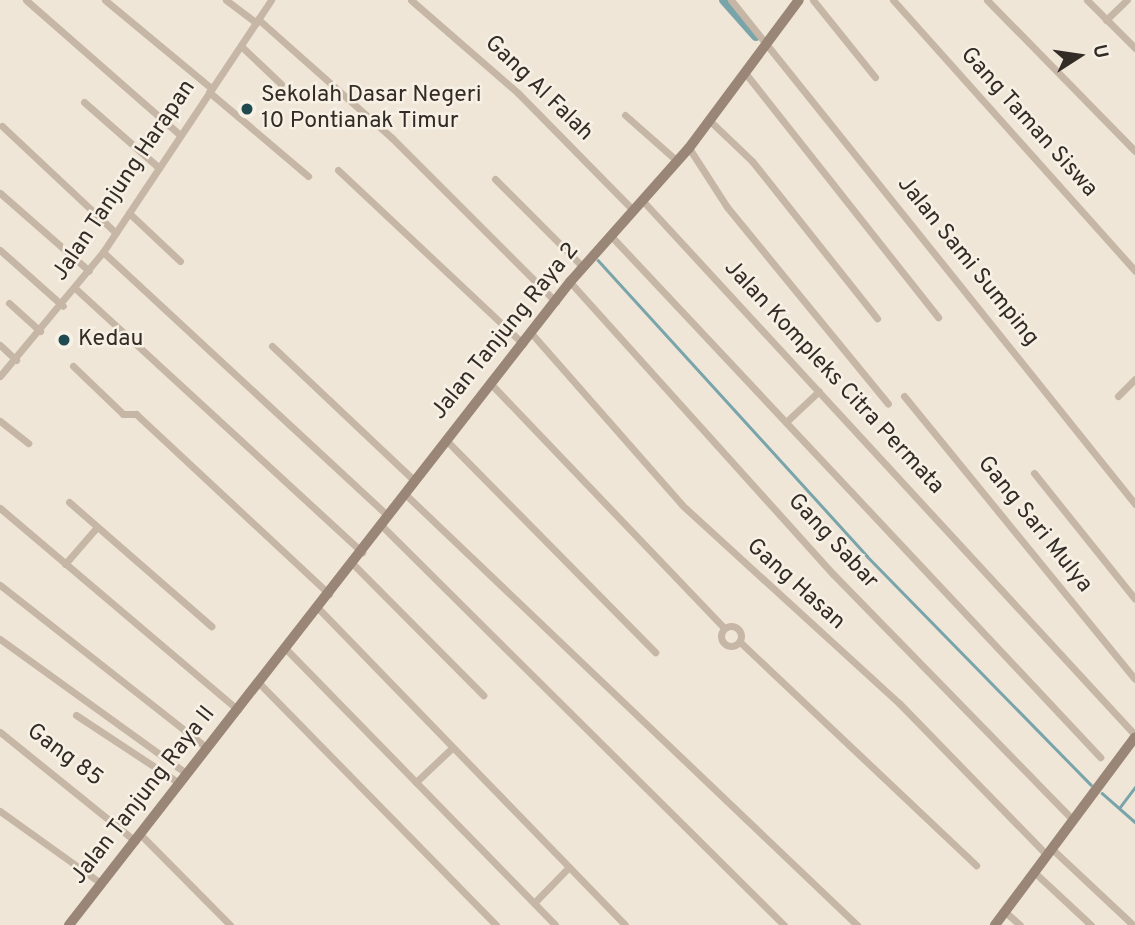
<!DOCTYPE html>
<style>
body{margin:0}
#map{position:relative;width:1135px;height:925px;overflow:hidden;background:#efe6d8;font-family:Overpass,sans-serif}
div>[style]{position:absolute}
[style*='--x']{left:calc(var(--x)*1px);top:calc(var(--y)*1px);width:calc(var(--w)*1px);rotate:calc(var(--a)*1deg)}
.stream>*{height:2.5px;margin:-1.25px;padding:0 1.25px;transform-origin:1.25px;border-radius:1.25px;background:#79a4aa}
.canal>*{height:10px;margin:-5px;padding:0 5px;transform-origin:5px;border-radius:5px;background:#79a4aa}
.street>*{height:7px;margin:-3.5px;padding:0 3.5px;transform-origin:3.5px;border-radius:3.5px;background:#c6b6a5}
.street>.ring{margin:-3.5px;padding:0;box-sizing:content-box;background:none;border:7px solid #c6b6a5;border-radius:50%}
.secondary>*{height:10px;margin:-5px;padding:0 5px;transform-origin:5px;border-radius:5px;background:#998677}
.dots>*{width:19px;height:19px;translate:-50% -50%;box-sizing:border-box;border:4px solid #f7f0e4;border-radius:50%}
span{translate:-50% -50%;white-space:nowrap;text-align:center;line-height:1.15;-webkit-text-stroke:5px #f7f0e4;paint-order:stroke}
.street-label{font-size:23px;color:#322b26}
.poi-label{font-size:23px;color:#322b26}
.left{translate:0 -50%;text-align:left}
.north{position:absolute;left:1044px;top:21px;width:70px;height:70px;-webkit-text-stroke:5px #f7f0e4;paint-order:stroke;rotate:78deg;font-size:19px;font-weight:700;line-height:28px;text-align:center;color:#322b26}
.north::after{content:'';display:block;margin:auto;width:24px;height:32px;background:#322b26;clip-path:polygon(50% 0,100% 100%,50% 72%,0 100%)}
</style>
<div id="map">
<div class="stream">
<div style="--x:598;--y:260;--w:400;--a:47.7"></div>
<div style="--x:867;--y:556;--w:320;--a:45.6"></div>
<div style="--x:1102;--y:793;--w:44;--a:41.3"></div>
<div style="--x:1120;--y:807;--w:25;--a:-53"></div>
</div>
<div class="canal">
<div style="--x:724;--y:0;--w:48;--a:48.4"></div>
</div>
<div class="street">
<div style="--x:26;--y:0;--w:205;--a:41.2"></div>
<div style="--x:105;--y:0;--w:138;--a:39.7"></div>
<div style="--x:226;--y:0;--w:38;--a:37"></div>
<div style="--x:411;--y:0;--w:142;--a:41"></div>
<div style="--x:518;--y:93;--w:164;--a:45.5"></div>
<div style="--x:731;--y:0;--w:646;--a:51.28"></div>
<div style="--x:813;--y:0;--w:99;--a:51.2"></div>
<div style="--x:893;--y:0;--w:363;--a:48.2"></div>
<div style="--x:987;--y:0;--w:211;--a:45.6"></div>
<div style="--x:1087;--y:0;--w:68;--a:45"></div>
<div style="--x:258;--y:19;--w:179;--a:41.6"></div>
<div style="--x:392;--y:138;--w:232;--a:45"></div>
<div style="--x:1106;--y:20;--w:29;--a:-44"></div>
<div style="--x:241;--y:46;--w:55;--a:43.5"></div>
<div style="--x:746;--y:74;--w:310;--a:51.7"></div>
<div style="--x:209;--y:92;--w:130;--a:40.3"></div>
<div style="--x:84;--y:102;--w:100;--a:41.3"></div>
<div style="--x:625;--y:115;--w:69;--a:41.5"></div>
<div style="--x:709;--y:120;--w:59;--a:43.6"></div>
<div style="--x:752;--y:161;--w:201;--a:51.5"></div>
<div style="--x:2;--y:126;--w:156;--a:43.2"></div>
<div style="--x:689;--y:148;--w:70;--a:57.2"></div>
<div style="--x:727;--y:207;--w:254;--a:50.7"></div>
<div style="--x:338;--y:170;--w:254;--a:43.2"></div>
<div style="--x:495;--y:179;--w:124;--a:45"></div>
<div style="--x:0;--y:193;--w:118;--a:41.2"></div>
<div style="--x:642;--y:200;--w:728;--a:47.34"></div>
<div style="--x:129;--y:213;--w:70;--a:43.3"></div>
<div style="--x:611;--y:236;--w:715;--a:46.81"></div>
<div style="--x:0;--y:250;--w:84;--a:41.6"></div>
<div style="--x:103;--y:252;--w:388;--a:42.8"></div>
<div style="--x:570;--y:282;--w:393;--a:48"></div>
<div style="--x:833;--y:574;--w:344;--a:45.7"></div>
<div style="--x:76;--y:289;--w:389;--a:42.6"></div>
<div style="--x:9;--y:303;--w:42;--a:42.1"></div>
<div style="--x:532;--y:334;--w:227;--a:48.7"></div>
<div style="--x:682;--y:505;--w:294;--a:42.4"></div>
<div style="--x:899;--y:703;--w:211;--a:45.8"></div>
<div style="--x:0;--y:345;--w:22;--a:43"></div>
<div style="--x:272;--y:346;--w:197;--a:43.4"></div>
<div style="--x:73;--y:366;--w:69;--a:43.8"></div>
<div style="--x:123;--y:414;--w:13;--a:0"></div>
<div style="--x:136;--y:414;--w:264;--a:43"></div>
<div style="--x:0;--y:376;--w:161;--a:-50.3"></div>
<div style="--x:103;--y:252;--w:303;--a:-56.3"></div>
<div style="--x:491;--y:384;--w:337;--a:46.3"></div>
<div style="--x:904;--y:396;--w:365;--a:50.8"></div>
<div style="--x:1118;--y:396;--w:24;--a:-45"></div>
<div style="--x:0;--y:421;--w:36;--a:38"></div>
<div style="--x:786;--y:422;--w:45;--a:-43.2"></div>
<div style="--x:446;--y:440;--w:298;--a:45.4"></div>
<div style="--x:1034;--y:473;--w:161;--a:51.3"></div>
<div style="--x:405;--y:494;--w:625;--a:43.64"></div>
<div style="--x:69;--y:502;--w:189;--a:41.1"></div>
<div style="--x:0;--y:508;--w:312;--a:40.3"></div>
<div style="--x:381;--y:525;--w:568;--a:44.79"></div>
<div style="--x:65;--y:564;--w:49;--a:-49.1"></div>
<div style="--x:353;--y:564;--w:185;--a:45.2"></div>
<div style="--x:0;--y:585;--w:262;--a:38.2"></div>
<div style="--x:318;--y:608;--w:441;--a:45.9"></div>
<div class="ring" style="left:721px;top:626px;width:13px;height:13px"></div>
<div style="--x:0;--y:639;--w:229;--a:35.8"></div>
<div style="--x:740;--y:642;--w:325;--a:43.4"></div>
<div style="--x:286;--y:649;--w:385;--a:45.7"></div>
<div style="--x:260;--y:684;--w:337;--a:45.6"></div>
<div style="--x:76;--y:715;--w:123;--a:33.4"></div>
<div style="--x:0;--y:732;--w:174;--a:38.9"></div>
<div style="--x:416;--y:782;--w:50;--a:-43.4"></div>
<div style="--x:0;--y:811;--w:125;--a:35.6"></div>
<div style="--x:140;--y:834;--w:128;--a:45.3"></div>
<div style="--x:1051;--y:848;--w:112;--a:43.2"></div>
<div style="--x:1033;--y:871;--w:79;--a:43"></div>
<div style="--x:534;--y:903;--w:50;--a:-45.8"></div>
<div style="--x:1004;--y:911;--w:21;--a:41"></div>
</div>
<div class="secondary">
<div style="--x:69;--y:925;--w:815;--a:-52.08"></div>
<div style="--x:570;--y:282;--w:179;--a:-48.4"></div>
<div style="--x:689;--y:148;--w:184;--a:-53.4"></div>
<div style="--x:995;--y:925;--w:234;--a:-53.3"></div>
</div>
<div class="dots">
<div style="left:247px;top:109px;background:#1f4a50"></div>
<div style="left:64px;top:340px;background:#1f4a50"></div>
</div>
<div class="street-label">
<span style="left:538px;top:89px;rotate:44deg">Gang Al Falah</span>
<span style="left:1028px;top:123px;rotate:48deg">Gang Taman Siswa</span>
<span style="left:125px;top:181px;rotate:-56deg">Jalan Tanjung Harapan</span>
<span style="left:967px;top:262px;rotate:51deg">Jalan Sami Sumping</span>
<span style="left:506px;top:332px;rotate:-51deg">Jalan Tanjung Raya 2</span>
<span style="left:833px;top:378px;rotate:47deg">Jalan Kompleks Citra Permata</span>
<span style="left:1034px;top:525px;rotate:51deg">Gang Sari Mulya</span>
<span style="left:832px;top:542px;rotate:47deg">Gang Sabar</span>
<span style="left:795px;top:585px;rotate:42deg">Gang Hasan</span>
<span style="left:64px;top:756px;rotate:37deg">Gang 85</span>
<span style="left:144px;top:796px;rotate:-52deg">Jalan Tanjung Raya II</span>
</div>
<div class="poi-label">
<span class="left" style="left:261px;top:109px">Sekolah Dasar Negeri<br>10 Pontianak Timur</span>
<span class="left" style="left:78px;top:340px">Kedau</span>
</div>
<div class="north">U</div>
</div>
